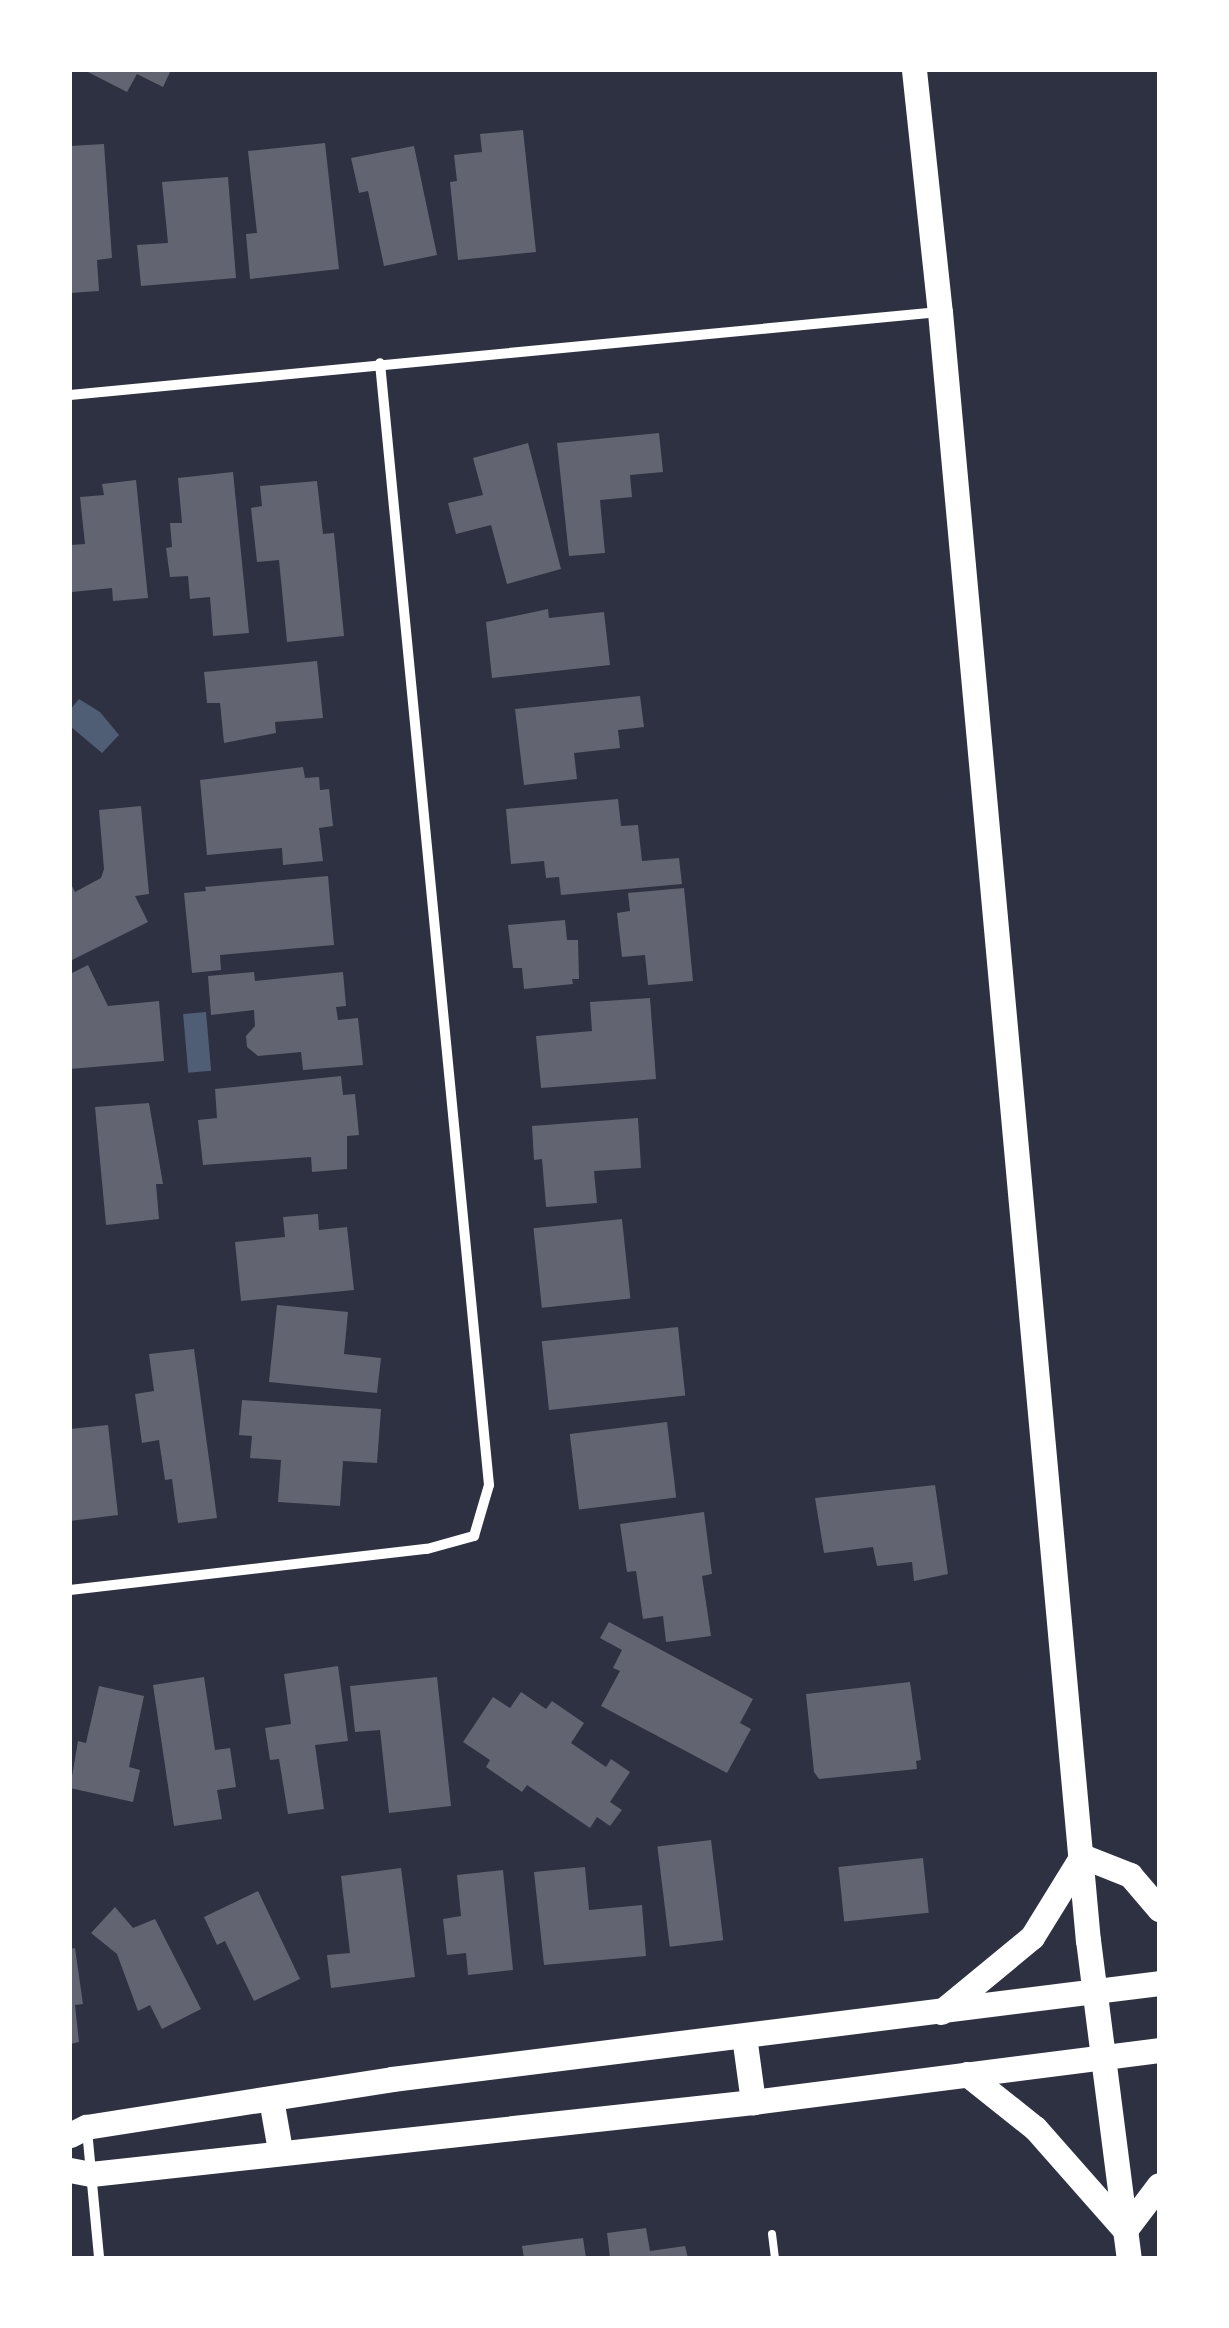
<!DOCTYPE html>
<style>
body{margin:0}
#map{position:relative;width:1229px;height:2328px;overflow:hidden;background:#2d3142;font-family:"PT Sans",sans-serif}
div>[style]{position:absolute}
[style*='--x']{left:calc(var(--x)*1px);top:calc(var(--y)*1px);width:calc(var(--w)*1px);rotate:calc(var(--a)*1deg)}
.water>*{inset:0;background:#4f5d75;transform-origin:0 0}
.building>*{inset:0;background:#626471;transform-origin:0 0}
.service>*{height:8px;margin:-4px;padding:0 4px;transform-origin:4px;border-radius:4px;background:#fff}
.minor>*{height:10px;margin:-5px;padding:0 5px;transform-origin:5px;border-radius:5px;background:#fff}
.primary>*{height:25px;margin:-12.5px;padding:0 12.5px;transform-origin:12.5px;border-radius:12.5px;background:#fff}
span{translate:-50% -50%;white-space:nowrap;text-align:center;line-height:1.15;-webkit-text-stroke:8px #fff;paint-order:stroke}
.frame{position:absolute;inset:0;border:72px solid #fff;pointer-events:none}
</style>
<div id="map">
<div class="water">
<div style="clip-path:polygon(79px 699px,100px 712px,119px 735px,102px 753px,70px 726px,70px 710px)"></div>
<div style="left:206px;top:1012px;width:59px;height:23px;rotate:85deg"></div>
</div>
<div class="building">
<div style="clip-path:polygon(84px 70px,171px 70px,163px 87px,137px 74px,127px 92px)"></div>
<div style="clip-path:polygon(523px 130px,536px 252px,458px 260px,450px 182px,457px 181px,454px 155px,482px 152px,480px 134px)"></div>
<div style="clip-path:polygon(325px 143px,339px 269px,250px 279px,246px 234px,257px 233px,248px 151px)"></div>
<div style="clip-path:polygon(104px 144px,112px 258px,97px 260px,99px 291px,70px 293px,70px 146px)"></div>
<div style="clip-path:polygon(414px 146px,437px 255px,384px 266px,368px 191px,359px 193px,351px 158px)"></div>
<div style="clip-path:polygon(228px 177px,236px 278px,141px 286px,137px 245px,168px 243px,162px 182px)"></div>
<div style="clip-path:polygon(659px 433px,663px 472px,630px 475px,632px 497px,600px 500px,605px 553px,569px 556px,557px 443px)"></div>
<div style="clip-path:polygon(528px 443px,561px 569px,507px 584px,491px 525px,456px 534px,448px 503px,483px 495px,473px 458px)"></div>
<div style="clip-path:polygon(233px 472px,249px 633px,213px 636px,210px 597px,190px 599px,188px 576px,170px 577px,166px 548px,172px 547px,170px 523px,182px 523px,178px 478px)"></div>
<div style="clip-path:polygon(136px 480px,148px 598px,113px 601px,112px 588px,72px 592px,70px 545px,85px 544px,80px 497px,104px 495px,102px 484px)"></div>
<div style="clip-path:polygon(317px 481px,323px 534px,334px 533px,344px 636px,287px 642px,279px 560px,257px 562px,251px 508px,262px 506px,260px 486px)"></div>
<div style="clip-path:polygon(548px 609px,549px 618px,604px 612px,610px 665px,492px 678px,486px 622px)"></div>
<div style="clip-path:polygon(317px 661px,323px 718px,275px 722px,276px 733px,224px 743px,220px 703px,207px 703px,204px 672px)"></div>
<div style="clip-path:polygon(640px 696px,644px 727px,618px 730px,620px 748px,574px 753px,577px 779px,524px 785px,515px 709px)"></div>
<div style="clip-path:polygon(303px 767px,305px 778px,319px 777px,320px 790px,329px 789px,333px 826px,319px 828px,323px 861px,283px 865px,282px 848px,207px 855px,200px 780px)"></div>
<div style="clip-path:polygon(618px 799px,621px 826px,638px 825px,642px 861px,679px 858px,682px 884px,561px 895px,559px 877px,546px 878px,544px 861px,511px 864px,506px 809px)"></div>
<div style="clip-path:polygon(141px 806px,149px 894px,135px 896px,148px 922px,70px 961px,70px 882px,75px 892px,101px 878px,104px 869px,99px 810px)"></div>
<div style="clip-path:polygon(328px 876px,334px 945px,220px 955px,221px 970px,192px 973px,184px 893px,206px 891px,205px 887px)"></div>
<div style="clip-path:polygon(684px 888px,693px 981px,648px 985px,645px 955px,622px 957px,617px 913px,630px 911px,628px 893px)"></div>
<div style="clip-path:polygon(565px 920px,567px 940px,578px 940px,579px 979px,572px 979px,573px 984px,524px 989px,522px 968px,513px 968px,508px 925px)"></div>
<div style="clip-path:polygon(88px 965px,108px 1006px,159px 1001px,164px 1061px,70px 1069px,70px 974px)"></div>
<div style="clip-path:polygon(254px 972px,255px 981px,343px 972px,346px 1006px,336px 1007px,338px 1020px,358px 1018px,363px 1065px,303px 1070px,301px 1052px,258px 1056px,247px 1047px,246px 1036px,255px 1026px,254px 1010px,211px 1015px,208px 976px)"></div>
<div style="clip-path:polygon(650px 998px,656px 1079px,541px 1088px,536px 1036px,592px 1031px,590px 1002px)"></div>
<div style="clip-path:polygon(341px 1076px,343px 1095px,355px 1094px,359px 1135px,347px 1136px,347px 1169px,312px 1172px,311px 1157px,203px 1165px,198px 1120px,217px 1118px,215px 1089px)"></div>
<div style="clip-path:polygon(149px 1103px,163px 1184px,156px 1184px,159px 1219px,106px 1225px,95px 1107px)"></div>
<div style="clip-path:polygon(638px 1118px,641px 1168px,594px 1171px,597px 1203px,546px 1207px,542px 1159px,534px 1160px,532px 1126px)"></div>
<div style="clip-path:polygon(318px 1214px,319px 1230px,347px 1227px,354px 1290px,241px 1301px,235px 1242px,285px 1237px,283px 1217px)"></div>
<div style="left:622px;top:1219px;width:80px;height:89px;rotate:84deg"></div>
<div style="clip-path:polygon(277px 1305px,348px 1312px,344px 1354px,381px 1358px,377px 1393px,269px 1382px)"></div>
<div style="left:678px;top:1327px;width:69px;height:137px;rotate:84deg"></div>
<div style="clip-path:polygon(194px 1349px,217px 1518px,178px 1523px,172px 1479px,165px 1480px,159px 1440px,142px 1443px,135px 1394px,154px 1391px,149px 1354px)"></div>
<div style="clip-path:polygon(242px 1400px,381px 1409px,377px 1463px,343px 1461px,340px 1506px,278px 1502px,281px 1460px,250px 1458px,252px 1436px,239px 1435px)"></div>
<div style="left:667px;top:1422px;width:76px;height:98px;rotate:83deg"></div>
<div style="clip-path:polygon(108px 1425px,118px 1515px,70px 1521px,70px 1429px)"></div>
<div style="clip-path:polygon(935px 1485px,948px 1574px,914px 1581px,912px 1562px,877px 1566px,873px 1547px,824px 1553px,815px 1498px)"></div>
<div style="clip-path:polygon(704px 1512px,712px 1574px,702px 1576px,711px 1636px,666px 1642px,663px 1616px,643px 1619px,636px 1571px,627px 1572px,620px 1524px)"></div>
<div style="clip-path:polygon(609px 1622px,753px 1699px,740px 1723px,751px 1729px,727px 1773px,601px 1706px,620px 1671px,613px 1668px,622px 1650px,600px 1638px)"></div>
<div style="clip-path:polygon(338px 1666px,348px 1741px,315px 1745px,324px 1809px,288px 1814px,279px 1759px,270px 1760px,265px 1728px,291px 1724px,284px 1674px)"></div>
<div style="clip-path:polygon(204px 1677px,215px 1750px,230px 1748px,236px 1787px,217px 1790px,222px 1819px,174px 1826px,153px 1685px)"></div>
<div style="clip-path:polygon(437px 1677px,451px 1806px,389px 1813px,380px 1730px,355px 1732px,350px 1686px)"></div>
<div style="clip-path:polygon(910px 1682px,921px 1760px,916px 1761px,917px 1769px,819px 1779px,814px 1772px,806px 1694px)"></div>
<div style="clip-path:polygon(99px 1686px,144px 1696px,129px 1767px,140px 1770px,133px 1802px,70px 1788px,78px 1741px,86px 1743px)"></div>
<div style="clip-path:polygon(521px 1692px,546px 1709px,552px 1701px,584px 1723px,571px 1743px,606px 1767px,611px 1759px,630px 1772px,610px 1802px,622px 1810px,610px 1826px,597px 1817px,590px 1828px,527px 1785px,522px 1792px,486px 1767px,490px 1760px,463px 1742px,493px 1697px,510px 1708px)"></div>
<div style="left:711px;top:1840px;width:101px;height:54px;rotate:83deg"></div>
<div style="left:923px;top:1858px;width:55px;height:85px;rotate:84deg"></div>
<div style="clip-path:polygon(585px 1867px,589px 1910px,642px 1905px,646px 1956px,544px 1965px,534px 1872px)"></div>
<div style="clip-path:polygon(401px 1868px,415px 1977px,331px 1988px,327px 1955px,350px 1953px,341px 1876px)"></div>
<div style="clip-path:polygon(503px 1870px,513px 1970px,468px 1975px,466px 1953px,447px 1955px,443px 1919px,461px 1916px,457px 1875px)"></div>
<div style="clip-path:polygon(258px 1891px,300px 1979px,254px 2001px,225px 1941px,217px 1945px,204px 1917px)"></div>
<div style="clip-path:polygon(115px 1907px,133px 1928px,155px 1919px,201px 2009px,162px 2029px,150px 2005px,138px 2011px,117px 1954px,91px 1933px)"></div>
<div style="clip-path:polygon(75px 1948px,83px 2004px,75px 2005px,79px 2042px,70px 2044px,70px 1949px)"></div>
<div style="clip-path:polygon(646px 2228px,650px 2251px,685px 2246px,688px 2258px,610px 2258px,607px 2233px)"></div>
<div style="clip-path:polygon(583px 2238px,586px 2258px,524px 2258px,522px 2246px)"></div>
</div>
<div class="service">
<div style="--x:772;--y:2234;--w:24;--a:83"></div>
</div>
<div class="minor">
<div style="--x:70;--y:395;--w:873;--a:-5.46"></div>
<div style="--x:70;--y:1590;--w:359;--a:-6.6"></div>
<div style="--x:427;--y:1549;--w:49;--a:-15.5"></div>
<div style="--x:474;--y:1536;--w:53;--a:-73.6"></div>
<div style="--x:489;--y:1485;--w:1127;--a:-95.55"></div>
<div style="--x:87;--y:2130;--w:129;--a:84.6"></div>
</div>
<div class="primary">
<div style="--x:914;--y:70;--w:243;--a:83.9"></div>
<div style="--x:940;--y:312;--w:1635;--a:84.81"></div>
<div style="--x:1088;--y:1940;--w:321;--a:82.7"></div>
<div style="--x:1082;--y:1856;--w:52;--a:21.6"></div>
<div style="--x:1130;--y:1875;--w:45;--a:49.5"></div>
<div style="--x:941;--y:2012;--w:118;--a:-39.5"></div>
<div style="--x:1032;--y:1937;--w:95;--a:-58.3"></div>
<div style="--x:744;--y:2036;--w:67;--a:82.2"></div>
<div style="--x:967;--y:2074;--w:87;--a:38.5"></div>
<div style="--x:1035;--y:2128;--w:136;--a:48.6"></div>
<div style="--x:271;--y:2099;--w:52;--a:80"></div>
<div style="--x:70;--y:2135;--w:18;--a:-27"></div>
<div style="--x:86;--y:2127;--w:310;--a:-8.9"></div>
<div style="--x:392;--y:2079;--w:773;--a:-7.13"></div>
<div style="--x:70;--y:2170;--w:21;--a:11"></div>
<div style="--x:91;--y:2174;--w:666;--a:-6.21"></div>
<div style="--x:753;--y:2102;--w:409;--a:-7.3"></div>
<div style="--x:1125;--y:2230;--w:56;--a:-52.9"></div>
</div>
<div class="frame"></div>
</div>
